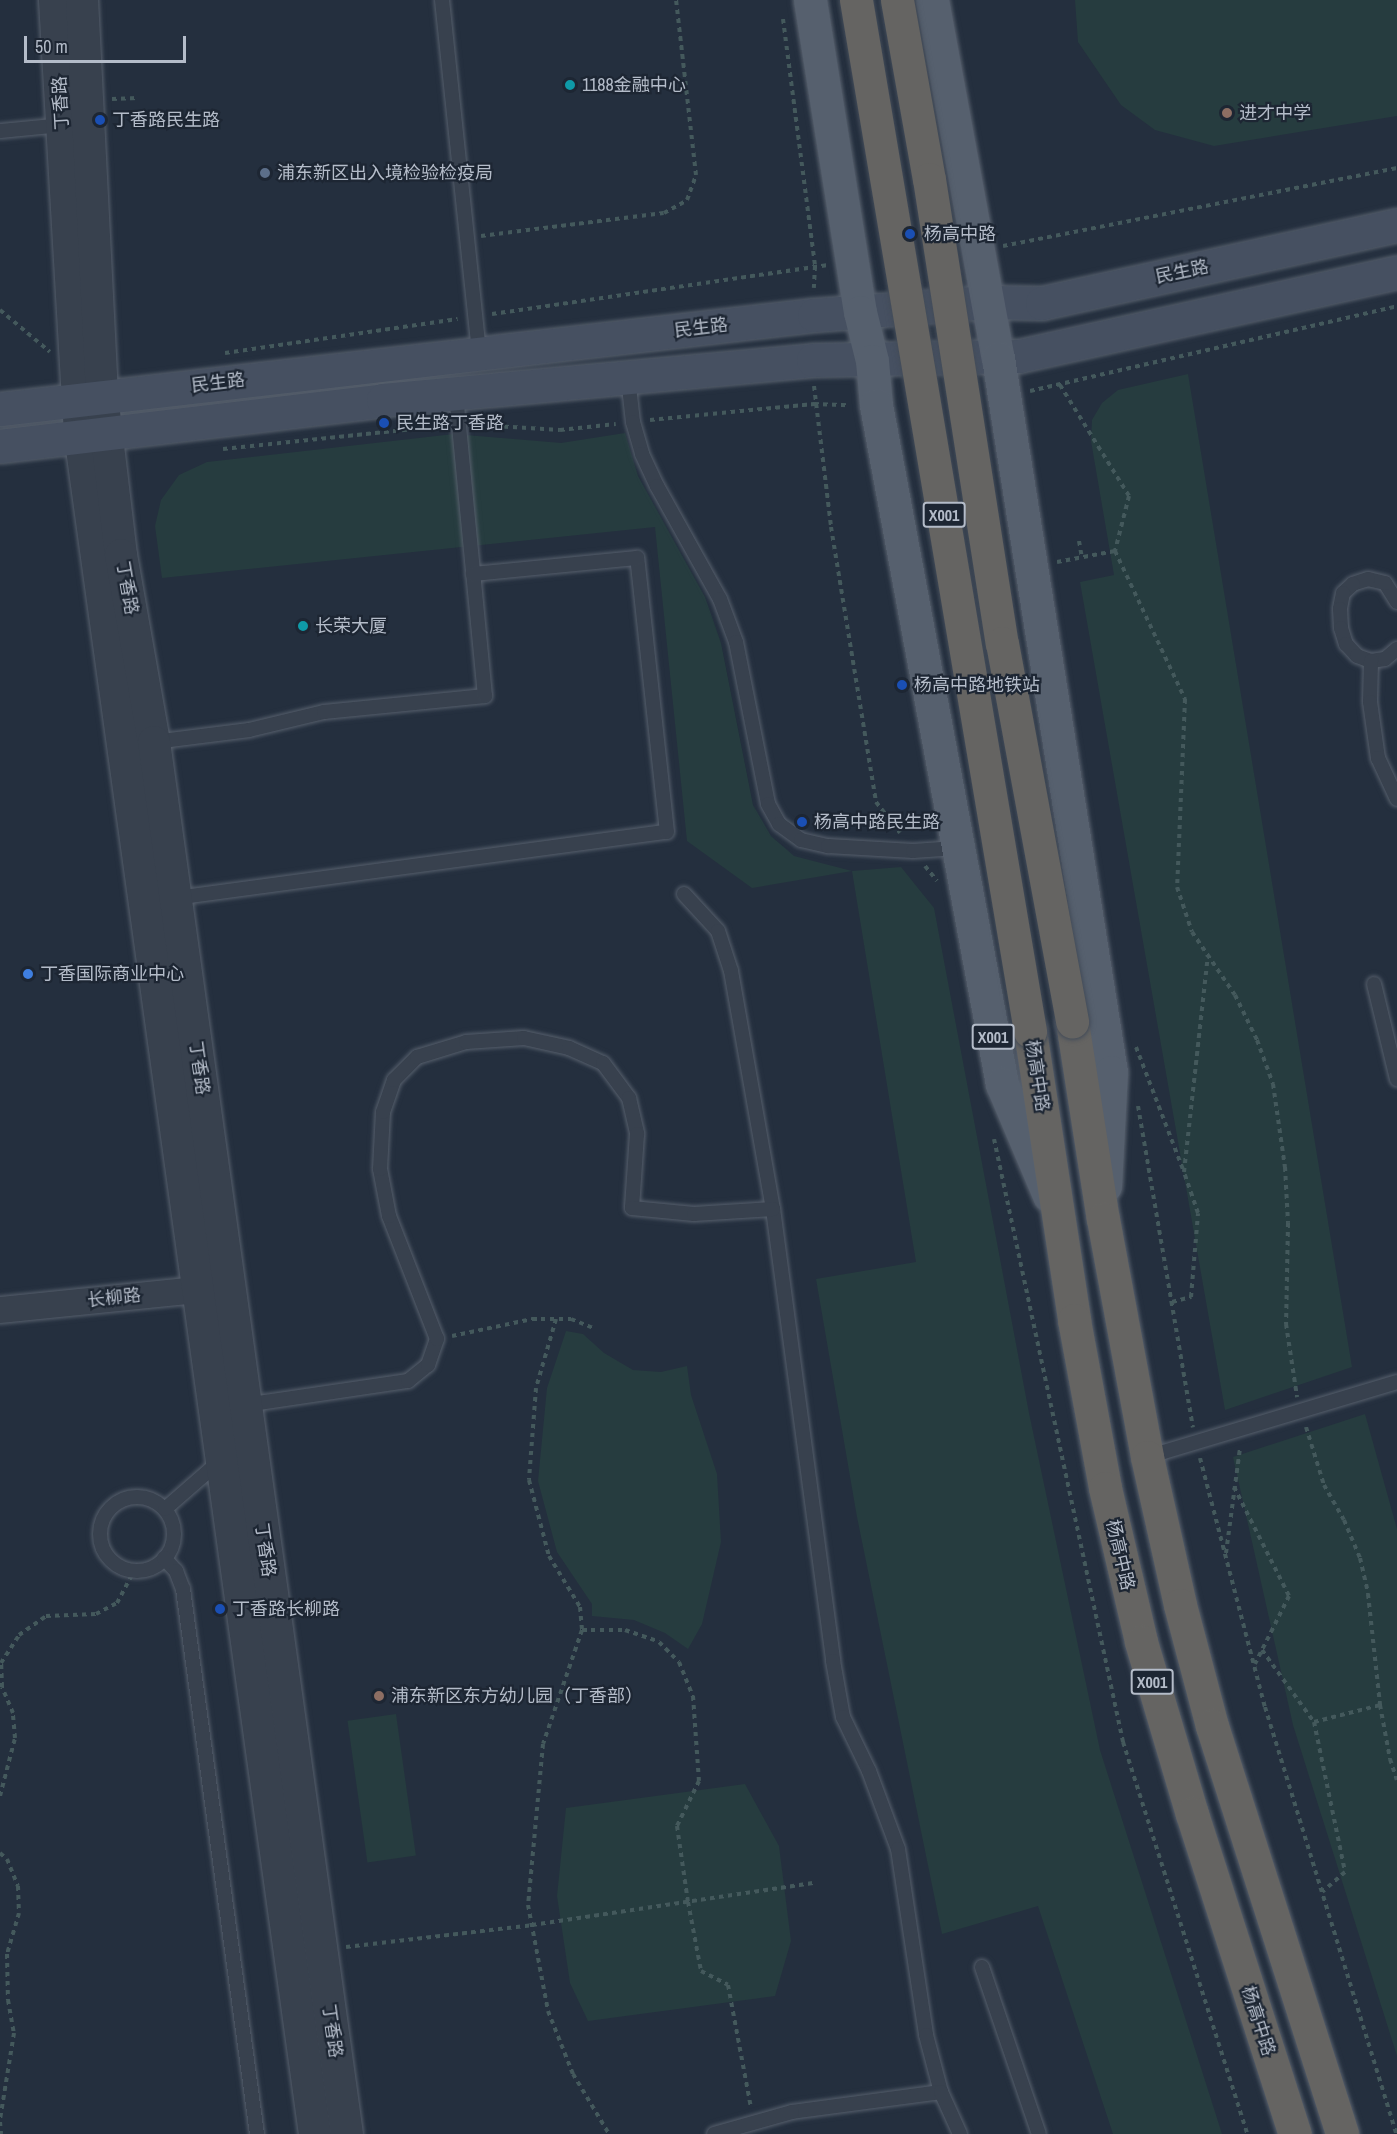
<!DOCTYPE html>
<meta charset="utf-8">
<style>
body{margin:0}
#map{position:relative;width:1397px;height:2134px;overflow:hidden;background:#242f3e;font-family:"Archivo Narrow","Noto Sans SC",sans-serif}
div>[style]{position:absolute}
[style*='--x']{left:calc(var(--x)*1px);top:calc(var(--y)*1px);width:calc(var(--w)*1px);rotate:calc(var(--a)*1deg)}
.green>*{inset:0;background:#263c3f;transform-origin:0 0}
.path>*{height:4px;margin-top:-2px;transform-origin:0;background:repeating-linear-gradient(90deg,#44595c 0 4.5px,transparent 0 9px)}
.roads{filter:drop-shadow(0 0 2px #565f6c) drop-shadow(0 0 2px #565f6c)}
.service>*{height:14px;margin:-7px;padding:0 7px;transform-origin:7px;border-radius:7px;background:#38414e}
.service>.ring{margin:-7px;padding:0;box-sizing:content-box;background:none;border:14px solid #38414e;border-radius:50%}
.minor>*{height:26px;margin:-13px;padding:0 13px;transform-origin:13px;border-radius:13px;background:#38414e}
.tertiary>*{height:32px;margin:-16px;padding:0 16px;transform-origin:16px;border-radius:16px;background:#38414e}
.secondary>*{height:33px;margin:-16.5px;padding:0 16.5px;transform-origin:16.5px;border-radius:16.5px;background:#465061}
.primary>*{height:33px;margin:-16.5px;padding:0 16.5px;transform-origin:16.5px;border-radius:16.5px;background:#56606e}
.trunk>*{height:33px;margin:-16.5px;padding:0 16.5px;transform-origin:16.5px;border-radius:16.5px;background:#656462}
.bridges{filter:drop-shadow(0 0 2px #434c59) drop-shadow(0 0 2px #434c59)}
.trunk-bridge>*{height:33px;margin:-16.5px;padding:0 16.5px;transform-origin:16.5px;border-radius:16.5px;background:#656462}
.dots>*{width:16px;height:16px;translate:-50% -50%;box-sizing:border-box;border:3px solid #1d2633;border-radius:50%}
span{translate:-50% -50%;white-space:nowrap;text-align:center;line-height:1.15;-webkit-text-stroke:4.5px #1d2633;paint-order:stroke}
.shield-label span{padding:2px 4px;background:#1d2633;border:2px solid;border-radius:4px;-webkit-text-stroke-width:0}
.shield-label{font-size:16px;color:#b4bcc9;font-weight:700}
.poi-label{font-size:18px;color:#b4bcc9}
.left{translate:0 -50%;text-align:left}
.street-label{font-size:18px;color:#b4bcc9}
.scale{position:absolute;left:24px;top:36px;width:162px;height:27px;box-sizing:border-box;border:3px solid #b4bcc9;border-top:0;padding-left:8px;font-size:18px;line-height:21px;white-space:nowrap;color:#b4bcc9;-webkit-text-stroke:4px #1d2633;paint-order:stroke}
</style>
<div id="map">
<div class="green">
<div style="clip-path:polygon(1075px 0,1397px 0,1397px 116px,1214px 146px,1155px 130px,1121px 105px,1078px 42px)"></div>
<div style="clip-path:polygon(1188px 374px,1352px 1367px,1225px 1410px,1080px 582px,1114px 575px,1091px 441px,1092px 420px,1102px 403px,1118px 390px)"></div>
<div style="clip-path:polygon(625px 433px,638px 476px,705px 597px,721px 643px,753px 805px,771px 836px,794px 856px,852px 871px,901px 867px,934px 908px,1029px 1413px,1100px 1750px,1222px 2134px,1113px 2134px,1038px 1906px,942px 1934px,857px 1517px,816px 1279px,916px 1262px,852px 871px,752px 888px,687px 841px,655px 527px,162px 578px,155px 526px,161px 500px,179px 475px,207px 462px,454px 434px,561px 443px)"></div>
<div style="clip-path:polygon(566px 1331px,583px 1334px,604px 1353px,633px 1370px,661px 1372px,687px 1366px,691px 1395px,717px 1474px,721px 1542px,702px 1624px,688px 1649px,665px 1633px,634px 1620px,592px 1616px,592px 1604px,557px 1552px,538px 1481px,547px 1388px)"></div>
<div style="clip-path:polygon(1365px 1414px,1397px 1529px,1397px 2056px,1293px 1725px,1233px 1457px)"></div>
<div style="left:396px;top:1714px;width:143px;height:49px;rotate:82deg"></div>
<div style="clip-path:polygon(745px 1784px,779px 1846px,791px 1941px,775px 1996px,588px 2021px,570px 1983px,557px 1896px,566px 1808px)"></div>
</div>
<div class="path">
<div style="--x:783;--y:19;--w:249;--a:82.6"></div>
<div style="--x:815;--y:266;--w:22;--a:93"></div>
<div style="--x:112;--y:99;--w:26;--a:-2"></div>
<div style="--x:481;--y:236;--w:184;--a:-7.2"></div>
<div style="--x:664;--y:213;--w:26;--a:-29"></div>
<div style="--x:687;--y:200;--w:27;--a:-70"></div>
<div style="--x:696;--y:175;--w:176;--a:-96.5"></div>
<div style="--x:1003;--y:246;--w:402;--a:-11.2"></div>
<div style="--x:0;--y:310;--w:65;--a:40"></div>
<div style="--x:492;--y:314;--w:338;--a:-8.3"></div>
<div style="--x:225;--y:353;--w:235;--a:-8.3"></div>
<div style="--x:1060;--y:385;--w:131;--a:58.1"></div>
<div style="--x:1129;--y:496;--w:57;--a:104.3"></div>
<div style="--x:1115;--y:551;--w:164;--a:64.7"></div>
<div style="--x:1185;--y:699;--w:188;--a:92.4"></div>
<div style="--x:1177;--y:887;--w:47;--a:71.6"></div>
<div style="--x:1192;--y:932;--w:76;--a:55.7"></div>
<div style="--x:1235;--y:995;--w:50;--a:63.9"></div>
<div style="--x:1257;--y:1040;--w:47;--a:70"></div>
<div style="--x:1273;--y:1084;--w:84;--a:81.8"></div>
<div style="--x:1285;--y:1167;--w:56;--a:86.9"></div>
<div style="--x:1288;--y:1223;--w:101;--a:91.1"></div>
<div style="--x:1286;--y:1324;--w:74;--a:81.4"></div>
<div style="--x:814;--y:386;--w:142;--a:83.1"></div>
<div style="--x:831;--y:527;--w:279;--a:80.7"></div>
<div style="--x:876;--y:802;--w:39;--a:52"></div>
<div style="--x:1030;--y:391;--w:377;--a:-13"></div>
<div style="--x:650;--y:420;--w:165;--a:-5.6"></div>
<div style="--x:814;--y:404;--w:35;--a:2"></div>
<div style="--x:477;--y:425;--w:83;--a:3.4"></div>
<div style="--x:560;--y:430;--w:56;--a:-6.1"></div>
<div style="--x:223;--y:449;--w:220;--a:-6"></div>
<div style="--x:1079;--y:541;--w:17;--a:80"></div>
<div style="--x:1057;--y:562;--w:59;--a:-10.7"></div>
<div style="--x:925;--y:866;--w:19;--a:51"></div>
<div style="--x:1136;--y:1047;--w:134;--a:69"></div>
<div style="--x:1138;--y:1106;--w:326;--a:80.3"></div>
<div style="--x:994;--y:1139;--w:617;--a:77.92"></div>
<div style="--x:1123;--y:1742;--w:411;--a:72.4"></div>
<div style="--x:1172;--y:1302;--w:20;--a:-15"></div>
<div style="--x:1191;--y:1297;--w:84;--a:-85.2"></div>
<div style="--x:1198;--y:1213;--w:43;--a:-108.9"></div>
<div style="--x:1184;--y:1172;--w:217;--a:-83.7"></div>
<div style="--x:556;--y:1319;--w:72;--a:106.2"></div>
<div style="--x:536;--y:1388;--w:92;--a:94.4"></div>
<div style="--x:529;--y:1480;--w:79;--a:75.3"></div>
<div style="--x:549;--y:1556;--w:60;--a:58.7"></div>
<div style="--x:580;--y:1607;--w:23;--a:85"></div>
<div style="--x:582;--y:1630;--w:120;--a:108.9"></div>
<div style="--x:543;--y:1744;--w:162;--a:95.3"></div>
<div style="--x:528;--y:1905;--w:108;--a:79.3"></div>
<div style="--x:548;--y:2011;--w:68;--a:68.4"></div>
<div style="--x:573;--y:2074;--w:70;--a:59"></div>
<div style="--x:452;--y:1336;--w:82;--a:-12"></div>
<div style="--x:532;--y:1319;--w:39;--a:0"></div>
<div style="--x:571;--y:1319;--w:24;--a:22"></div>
<div style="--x:1306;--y:1427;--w:61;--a:72.8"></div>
<div style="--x:1324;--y:1485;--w:40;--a:60.3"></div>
<div style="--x:1344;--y:1520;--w:41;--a:67.2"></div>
<div style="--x:1360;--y:1558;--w:37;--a:77"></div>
<div style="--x:1368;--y:1594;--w:112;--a:83.8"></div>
<div style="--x:1380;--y:1705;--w:55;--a:79.5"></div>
<div style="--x:1390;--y:1759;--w:22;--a:72"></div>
<div style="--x:1200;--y:1458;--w:257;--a:75.4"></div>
<div style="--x:1265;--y:1707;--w:447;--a:72.9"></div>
<div style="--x:1234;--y:1487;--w:122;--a:63.2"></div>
<div style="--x:1289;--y:1596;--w:76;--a:116.6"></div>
<div style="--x:1226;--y:1553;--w:106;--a:-82.4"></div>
<div style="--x:582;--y:1630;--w:43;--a:0"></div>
<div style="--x:625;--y:1630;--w:36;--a:19"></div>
<div style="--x:659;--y:1642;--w:28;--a:45"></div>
<div style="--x:679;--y:1662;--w:37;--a:68"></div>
<div style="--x:693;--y:1696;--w:85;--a:86"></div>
<div style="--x:699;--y:1781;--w:50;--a:116.1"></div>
<div style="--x:677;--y:1826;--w:77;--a:81.8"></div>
<div style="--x:688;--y:1902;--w:70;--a:79.3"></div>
<div style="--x:701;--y:1971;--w:30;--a:27"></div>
<div style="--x:728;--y:1985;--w:125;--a:79.4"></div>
<div style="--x:1262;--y:1650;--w:89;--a:54.2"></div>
<div style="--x:1314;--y:1722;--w:153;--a:78.3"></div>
<div style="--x:1345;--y:1872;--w:30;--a:139"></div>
<div style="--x:1314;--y:1722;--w:68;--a:-14.4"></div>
<div style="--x:0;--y:1796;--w:60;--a:-75.5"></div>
<div style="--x:15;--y:1738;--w:25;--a:-95"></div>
<div style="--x:13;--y:1713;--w:28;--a:-113"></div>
<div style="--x:2;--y:1687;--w:24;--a:-92"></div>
<div style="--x:1;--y:1663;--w:33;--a:-57"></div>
<div style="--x:19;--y:1635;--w:33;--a:-35"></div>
<div style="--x:46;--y:1616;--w:50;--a:-2.3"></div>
<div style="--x:96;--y:1614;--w:24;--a:-28"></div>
<div style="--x:117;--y:1603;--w:36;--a:-62"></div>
<div style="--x:0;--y:1853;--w:9;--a:41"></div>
<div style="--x:7;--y:1859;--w:29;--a:68"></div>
<div style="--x:18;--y:1886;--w:27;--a:88"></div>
<div style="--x:19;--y:1913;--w:43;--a:106.3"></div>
<div style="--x:7;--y:1954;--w:46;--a:88.8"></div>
<div style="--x:8;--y:2000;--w:34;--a:80"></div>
<div style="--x:14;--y:2033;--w:87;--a:99.2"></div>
<div style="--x:346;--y:1947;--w:187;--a:-6.7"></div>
<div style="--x:532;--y:1925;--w:284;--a:-8.5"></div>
<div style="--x:0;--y:2122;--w:12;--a:85"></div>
</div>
<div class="roads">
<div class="service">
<div style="--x:442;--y:0;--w:355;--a:84"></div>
<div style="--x:0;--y:131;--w:62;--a:-5.5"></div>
<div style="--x:628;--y:378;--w:44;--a:83.5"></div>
<div style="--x:633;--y:422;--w:33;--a:74"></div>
<div style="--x:642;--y:454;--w:35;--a:65"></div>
<div style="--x:657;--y:486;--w:129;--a:60.9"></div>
<div style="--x:720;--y:599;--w:46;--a:69.6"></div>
<div style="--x:736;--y:642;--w:165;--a:78.8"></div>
<div style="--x:768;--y:804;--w:23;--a:61"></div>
<div style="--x:779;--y:824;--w:27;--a:36"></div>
<div style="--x:801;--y:840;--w:28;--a:13"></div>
<div style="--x:828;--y:846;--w:85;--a:3.4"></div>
<div style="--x:913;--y:851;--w:44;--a:-3.9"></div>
<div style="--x:1397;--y:602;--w:22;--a:-122"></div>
<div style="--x:1385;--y:583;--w:17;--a:-167"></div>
<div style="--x:1368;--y:579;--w:16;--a:162"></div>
<div style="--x:1353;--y:584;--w:13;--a:138"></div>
<div style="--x:1343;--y:593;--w:16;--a:101"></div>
<div style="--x:1340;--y:609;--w:19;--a:87"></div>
<div style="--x:1341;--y:628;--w:17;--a:73"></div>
<div style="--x:1346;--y:644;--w:16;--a:47"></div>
<div style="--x:1357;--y:656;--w:15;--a:20"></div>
<div style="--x:1371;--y:661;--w:14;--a:-8"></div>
<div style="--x:1385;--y:659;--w:16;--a:-40"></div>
<div style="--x:1371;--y:661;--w:41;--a:91.4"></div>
<div style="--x:1370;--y:702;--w:57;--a:81.9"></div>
<div style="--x:1378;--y:758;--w:45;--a:65.1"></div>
<div style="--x:154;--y:742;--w:96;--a:-7.2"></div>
<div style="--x:249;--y:730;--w:77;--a:-13.5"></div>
<div style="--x:324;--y:712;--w:162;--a:-5.7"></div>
<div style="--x:485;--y:696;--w:304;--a:-95.5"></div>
<div style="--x:684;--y:894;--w:50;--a:47.4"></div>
<div style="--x:718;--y:931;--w:42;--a:72"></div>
<div style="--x:731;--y:971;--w:242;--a:80"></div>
<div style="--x:773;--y:1209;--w:456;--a:82.4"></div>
<div style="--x:833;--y:1661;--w:57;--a:79.9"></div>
<div style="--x:843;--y:1717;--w:60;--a:64.3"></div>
<div style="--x:869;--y:1771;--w:83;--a:69.6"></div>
<div style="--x:898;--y:1849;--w:188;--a:81.4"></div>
<div style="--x:926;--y:2035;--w:59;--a:75.3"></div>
<div style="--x:941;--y:2092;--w:150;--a:172.4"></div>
<div style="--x:792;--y:2112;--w:81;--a:164.2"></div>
<div style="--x:176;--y:898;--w:495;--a:-7.7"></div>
<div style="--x:667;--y:832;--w:276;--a:-96.2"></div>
<div style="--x:637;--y:558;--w:165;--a:174.4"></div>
<div style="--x:1374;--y:984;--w:98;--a:76.4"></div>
<div style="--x:245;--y:1405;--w:165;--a:-8.4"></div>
<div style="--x:408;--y:1381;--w:26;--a:-39"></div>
<div style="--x:428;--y:1365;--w:28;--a:-71"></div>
<div style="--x:437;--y:1339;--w:132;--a:-111.3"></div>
<div style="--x:389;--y:1216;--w:48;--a:-100.8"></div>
<div style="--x:380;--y:1169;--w:57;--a:-87"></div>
<div style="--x:383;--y:1112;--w:34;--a:-71"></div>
<div style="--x:394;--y:1080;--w:33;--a:-45"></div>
<div style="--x:417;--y:1057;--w:51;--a:-17"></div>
<div style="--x:466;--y:1042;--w:58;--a:-3.9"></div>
<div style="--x:524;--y:1038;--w:46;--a:12.5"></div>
<div style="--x:569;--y:1048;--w:37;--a:24"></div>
<div style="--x:603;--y:1063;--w:44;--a:53.4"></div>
<div style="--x:629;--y:1098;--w:37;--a:77"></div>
<div style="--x:637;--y:1134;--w:74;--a:93.9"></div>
<div style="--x:632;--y:1208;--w:62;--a:5.5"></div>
<div style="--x:694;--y:1214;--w:79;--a:-3.6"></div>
<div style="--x:1147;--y:1457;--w:261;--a:-16.7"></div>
<div class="ring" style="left:100px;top:1497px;width:60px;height:60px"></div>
<div style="--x:165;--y:1509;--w:73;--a:-41.1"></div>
<div style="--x:164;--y:1558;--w:18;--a:47"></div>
<div style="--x:176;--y:1571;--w:19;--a:69"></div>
<div style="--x:183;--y:1589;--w:550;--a:82.27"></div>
<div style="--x:982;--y:1967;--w:176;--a:71.2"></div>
<div style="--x:941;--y:2092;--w:46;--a:65.7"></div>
</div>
<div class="minor">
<div style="--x:0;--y:1310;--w:217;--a:-5.8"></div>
</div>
<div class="tertiary">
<div style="--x:55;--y:0;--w:435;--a:86.7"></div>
<div style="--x:80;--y:434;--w:1716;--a:82.13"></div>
<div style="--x:82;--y:0;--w:397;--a:87.1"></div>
<div style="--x:102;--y:396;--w:160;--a:83.2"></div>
<div style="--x:121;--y:555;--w:190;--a:80"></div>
<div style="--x:154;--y:742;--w:1405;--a:82.11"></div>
</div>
<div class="secondary">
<div style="--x:0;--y:409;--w:819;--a:-6.59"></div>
<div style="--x:814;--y:315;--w:174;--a:-4.3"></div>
<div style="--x:988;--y:302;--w:54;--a:1.1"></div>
<div style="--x:1042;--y:303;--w:363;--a:-12.4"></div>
<div style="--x:0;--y:446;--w:386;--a:-6.8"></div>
<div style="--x:383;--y:400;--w:432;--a:-5.3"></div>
<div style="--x:813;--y:360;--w:206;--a:-1.1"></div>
<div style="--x:1019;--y:356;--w:387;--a:-12.5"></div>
</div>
<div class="primary">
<div style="--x:810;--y:0;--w:316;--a:80.9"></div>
<div style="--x:860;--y:312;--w:50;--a:76.2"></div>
<div style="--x:872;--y:361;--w:44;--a:84.8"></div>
<div style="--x:876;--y:405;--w:691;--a:79.49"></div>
<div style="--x:1002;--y:1084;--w:121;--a:67.1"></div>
<div style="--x:932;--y:0;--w:364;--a:79.6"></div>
<div style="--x:998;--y:358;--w:723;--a:81.01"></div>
<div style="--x:1111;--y:1072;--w:114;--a:93"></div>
</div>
<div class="trunk">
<div style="--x:1072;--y:1022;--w:199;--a:81.1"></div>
<div style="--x:1103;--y:1219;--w:242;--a:79.5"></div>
<div style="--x:1147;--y:1457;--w:152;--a:77.4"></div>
<div style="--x:1180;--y:1605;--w:125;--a:75.2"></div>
<div style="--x:1212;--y:1726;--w:428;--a:72.3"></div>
<div style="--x:1030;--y:1031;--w:292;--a:81.3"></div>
<div style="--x:1074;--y:1320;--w:171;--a:79.5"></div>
<div style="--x:1105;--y:1488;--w:158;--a:76.8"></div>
<div style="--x:1141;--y:1642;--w:179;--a:73.5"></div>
<div style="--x:1192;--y:1814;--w:336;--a:72.2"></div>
</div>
</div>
<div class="bridges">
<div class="trunk-bridge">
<div style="--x:856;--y:0;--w:1046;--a:80.42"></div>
<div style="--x:897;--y:0;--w:182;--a:79.9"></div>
<div style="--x:929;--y:179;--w:470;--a:81.1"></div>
<div style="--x:1002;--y:643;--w:385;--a:79.5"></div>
</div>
</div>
<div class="dots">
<div style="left:570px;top:85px;background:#0f9aa8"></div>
<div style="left:1227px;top:113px;background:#8d6e63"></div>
<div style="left:100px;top:120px;background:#1a4fb4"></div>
<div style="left:265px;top:173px;background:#5c6f8a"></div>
<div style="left:910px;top:234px;background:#1a4fb4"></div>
<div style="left:384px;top:423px;background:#1a4fb4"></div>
<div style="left:303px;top:626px;background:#0f9aa8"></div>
<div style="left:902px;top:685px;background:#1a4fb4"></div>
<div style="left:802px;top:822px;background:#1a4fb4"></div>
<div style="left:28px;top:974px;background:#3f7fe0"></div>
<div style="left:220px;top:1609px;background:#1a4fb4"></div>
<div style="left:379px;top:1696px;background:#8d6e63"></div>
</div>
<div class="shield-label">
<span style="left:944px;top:515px">X001</span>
<span style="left:993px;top:1037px">X001</span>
<span style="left:1152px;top:1682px">X001</span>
</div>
<div class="poi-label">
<span class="left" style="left:582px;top:85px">1188金融中心</span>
<span class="left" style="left:1239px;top:113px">进才中学</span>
<span class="left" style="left:112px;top:120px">丁香路民生路</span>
<span class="left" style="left:277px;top:173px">浦东新区出入境检验检疫局</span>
<span class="left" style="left:924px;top:234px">杨高中路</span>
<span class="left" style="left:396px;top:423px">民生路丁香路</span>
<span class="left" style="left:315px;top:626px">长荣大厦</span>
<span class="left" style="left:914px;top:685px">杨高中路地铁站</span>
<span class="left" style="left:814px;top:822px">杨高中路民生路</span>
<span class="left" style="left:40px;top:974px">丁香国际商业中心</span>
<span class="left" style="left:232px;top:1609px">丁香路长柳路</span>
<span class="left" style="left:391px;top:1696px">浦东新区东方幼儿园（丁香部）</span>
</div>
<div class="street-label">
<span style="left:61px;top:103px;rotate:-93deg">丁香路</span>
<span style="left:1182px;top:272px;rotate:-12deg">民生路</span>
<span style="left:701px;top:328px;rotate:-7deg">民生路</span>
<span style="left:218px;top:383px;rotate:-7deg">民生路</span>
<span style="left:127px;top:588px;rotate:80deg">丁香路</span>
<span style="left:199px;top:1068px;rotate:82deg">丁香路</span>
<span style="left:1037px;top:1076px;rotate:81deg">杨高中路</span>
<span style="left:114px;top:1298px;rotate:-6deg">长柳路</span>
<span style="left:265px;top:1550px;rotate:82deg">丁香路</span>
<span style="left:1120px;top:1555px;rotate:77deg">杨高中路</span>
<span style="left:1258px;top:2021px;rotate:72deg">杨高中路</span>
<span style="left:332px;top:2031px;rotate:82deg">丁香路</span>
</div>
<div class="scale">50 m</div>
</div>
